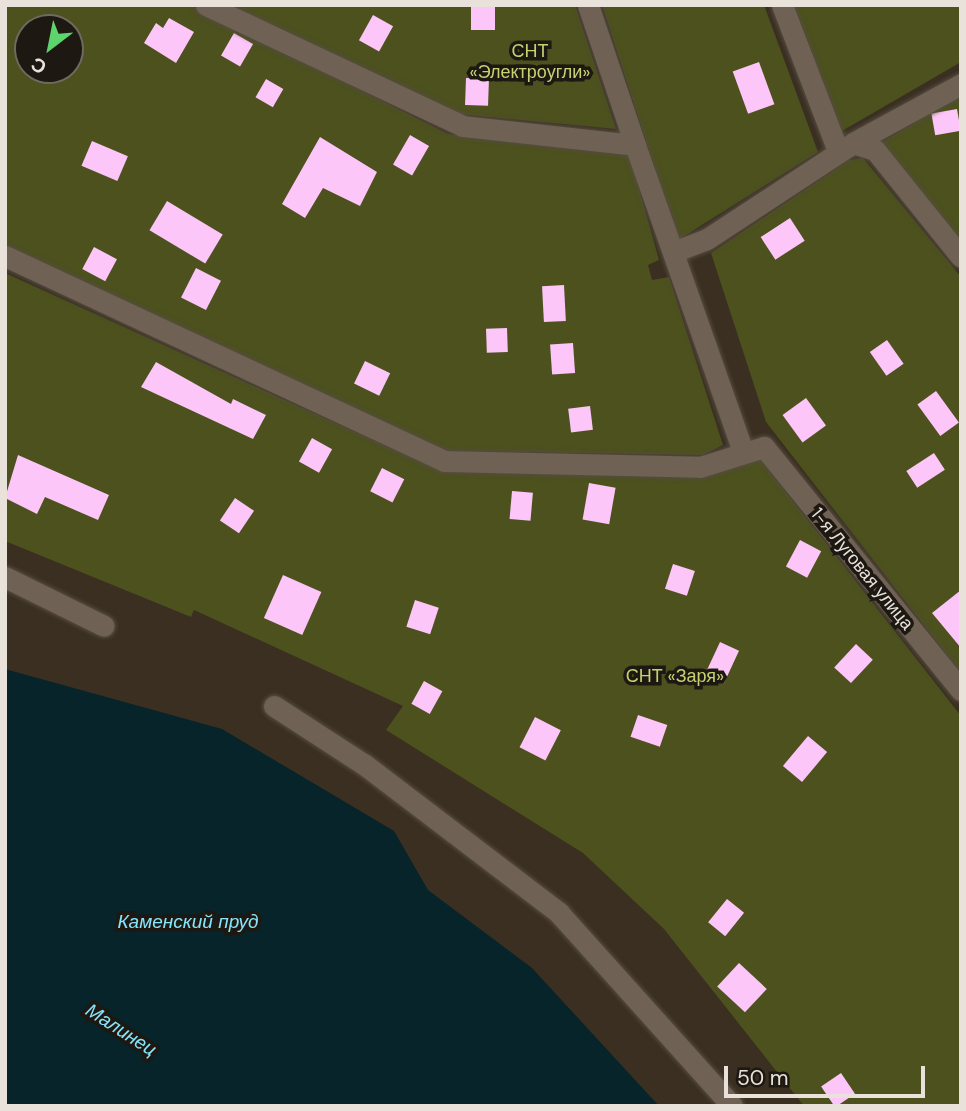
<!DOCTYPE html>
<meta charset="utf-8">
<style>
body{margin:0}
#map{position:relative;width:966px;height:1111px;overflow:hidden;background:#3a2f21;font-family:"DM Sans",sans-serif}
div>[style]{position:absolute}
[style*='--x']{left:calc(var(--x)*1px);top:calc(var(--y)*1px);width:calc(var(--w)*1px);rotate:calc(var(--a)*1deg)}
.green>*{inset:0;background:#4c511d}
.water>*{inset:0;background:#07242a}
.building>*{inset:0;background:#fcc6f9;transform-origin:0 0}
.roads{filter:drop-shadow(0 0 2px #554c40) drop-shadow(0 0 2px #554c40)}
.minor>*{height:21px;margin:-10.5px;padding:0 10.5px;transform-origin:10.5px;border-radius:10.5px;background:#6f6254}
span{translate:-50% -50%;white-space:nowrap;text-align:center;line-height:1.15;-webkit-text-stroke:7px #1d1812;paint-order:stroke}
.park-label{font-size:18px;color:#c6d172}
.street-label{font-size:18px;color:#e9e2da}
.water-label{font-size:19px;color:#85e5fb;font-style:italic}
.frame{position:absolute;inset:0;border:7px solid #e9e2da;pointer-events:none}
.north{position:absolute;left:14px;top:14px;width:70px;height:70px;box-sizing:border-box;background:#1d1812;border:2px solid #6f6962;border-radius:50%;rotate:212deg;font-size:19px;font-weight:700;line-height:28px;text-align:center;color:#e9e2da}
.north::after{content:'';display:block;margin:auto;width:24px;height:32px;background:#5dd56c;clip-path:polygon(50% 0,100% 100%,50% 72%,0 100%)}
.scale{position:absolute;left:724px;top:1066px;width:201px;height:32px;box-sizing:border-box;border:4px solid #e9e2da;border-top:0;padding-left:9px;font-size:21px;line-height:24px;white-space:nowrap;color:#e9e2da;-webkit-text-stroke:5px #1d1812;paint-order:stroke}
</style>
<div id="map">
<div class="green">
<div style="clip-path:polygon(evenodd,5px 5px,190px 5px,448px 134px,630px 156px,659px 260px,648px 265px,652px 280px,669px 277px,723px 445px,703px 455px,443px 451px,5px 245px,5px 5px,28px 28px,70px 28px,70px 70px,28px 70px,28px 28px)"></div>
<div style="clip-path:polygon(230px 5px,575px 5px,616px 129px,457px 114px)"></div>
<div style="clip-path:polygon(602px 5px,764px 5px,818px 152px,678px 240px)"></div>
<div style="clip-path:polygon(794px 5px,961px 5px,961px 62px,842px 131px)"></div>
<div style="clip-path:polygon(961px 95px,961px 241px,882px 142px)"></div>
<div style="clip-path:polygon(863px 158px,961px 277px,961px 673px,766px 422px,711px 253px,849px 160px)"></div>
<div style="clip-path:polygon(5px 273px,441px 471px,699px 477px,757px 455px,961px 716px,961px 1106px,804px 1106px,664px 929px,583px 853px,386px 730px,403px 706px,194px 610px,191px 617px,5px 541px)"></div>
</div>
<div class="water">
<div style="clip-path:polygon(5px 669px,222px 729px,394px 831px,428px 890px,532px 968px,659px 1106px,5px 1106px)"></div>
</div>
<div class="building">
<div style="left:471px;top:5px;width:24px;height:25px"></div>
<div style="left:373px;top:15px;width:23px;height:29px;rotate:29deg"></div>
<div style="clip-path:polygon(169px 18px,194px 32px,176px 63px,144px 43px,156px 23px,163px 28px)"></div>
<div style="left:234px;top:33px;width:22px;height:26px;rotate:30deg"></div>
<div style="left:759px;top:62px;width:45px;height:28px;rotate:70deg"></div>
<div style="left:466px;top:78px;width:23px;height:27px;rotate:2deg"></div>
<div style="left:266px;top:79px;width:20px;height:21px;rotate:30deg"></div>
<div style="left:957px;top:109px;width:22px;height:26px;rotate:80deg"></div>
<div style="left:410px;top:135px;width:22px;height:34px;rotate:30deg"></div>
<div style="clip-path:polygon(320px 137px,377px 172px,360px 206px,323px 188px,305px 218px,282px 204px)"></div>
<div style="left:92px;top:141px;width:39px;height:27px;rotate:23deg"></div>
<div style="left:167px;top:201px;width:65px;height:34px;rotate:31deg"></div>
<div style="left:790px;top:218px;width:27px;height:35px;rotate:57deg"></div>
<div style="left:94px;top:247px;width:26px;height:25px;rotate:28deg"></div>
<div style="left:196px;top:268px;width:28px;height:33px;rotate:27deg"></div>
<div style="left:564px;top:285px;width:36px;height:22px;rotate:87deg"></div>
<div style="left:507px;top:328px;width:24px;height:21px;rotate:88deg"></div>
<div style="left:887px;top:340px;width:29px;height:21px;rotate:55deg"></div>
<div style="left:573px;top:343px;width:30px;height:23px;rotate:86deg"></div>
<div style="left:365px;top:361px;width:28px;height:25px;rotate:26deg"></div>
<div style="clip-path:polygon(156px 362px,231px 404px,233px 399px,266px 415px,253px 439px,141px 387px)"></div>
<div style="left:936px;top:391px;width:39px;height:23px;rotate:54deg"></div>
<div style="left:806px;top:398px;width:34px;height:29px;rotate:54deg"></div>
<div style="left:590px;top:406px;width:24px;height:22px;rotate:83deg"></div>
<div style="left:312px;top:438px;width:23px;height:27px;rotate:29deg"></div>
<div style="left:934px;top:453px;width:20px;height:33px;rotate:57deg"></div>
<div style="clip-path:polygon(18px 455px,109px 495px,98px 520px,45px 497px,37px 514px,5px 498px)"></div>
<div style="left:382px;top:468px;width:25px;height:26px;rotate:27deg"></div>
<div style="left:589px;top:483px;width:27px;height:37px;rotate:10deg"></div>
<div style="left:512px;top:491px;width:21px;height:28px;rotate:5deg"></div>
<div style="left:235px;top:498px;width:23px;height:27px;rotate:34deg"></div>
<div style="left:800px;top:540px;width:24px;height:30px;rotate:28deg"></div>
<div style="left:673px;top:564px;width:23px;height:26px;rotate:18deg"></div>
<div style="left:283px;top:575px;width:42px;height:47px;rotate:24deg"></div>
<div style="clip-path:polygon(961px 590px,961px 648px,932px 613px)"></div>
<div style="left:415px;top:600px;width:25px;height:28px;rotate:18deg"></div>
<div style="left:720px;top:642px;width:21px;height:36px;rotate:25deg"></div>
<div style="left:856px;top:644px;width:23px;height:32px;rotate:43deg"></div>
<div style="left:424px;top:681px;width:21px;height:26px;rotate:29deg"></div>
<div style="left:638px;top:715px;width:31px;height:23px;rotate:19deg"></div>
<div style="left:535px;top:717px;width:29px;height:34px;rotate:27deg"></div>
<div style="left:808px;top:736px;width:25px;height:39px;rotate:40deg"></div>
<div style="left:727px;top:899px;width:22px;height:30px;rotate:39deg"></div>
<div style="left:739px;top:963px;width:38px;height:32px;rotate:43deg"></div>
<div style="left:841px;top:1073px;width:25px;height:24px;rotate:56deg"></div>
</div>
<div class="roads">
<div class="minor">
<div style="--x:206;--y:5;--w:284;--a:25.2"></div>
<div style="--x:463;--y:126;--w:173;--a:6.3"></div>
<div style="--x:635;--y:145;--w:324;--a:70.6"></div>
<div style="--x:588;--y:5;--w:148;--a:71.4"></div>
<div style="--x:782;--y:5;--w:156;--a:69"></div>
<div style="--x:853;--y:143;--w:123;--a:-28.6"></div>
<div style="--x:673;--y:252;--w:36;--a:-21"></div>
<div style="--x:707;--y:239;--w:175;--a:-33.3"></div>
<div style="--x:853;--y:143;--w:23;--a:18"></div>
<div style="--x:875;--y:150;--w:137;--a:51.2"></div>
<div style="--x:5;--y:256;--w:485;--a:25"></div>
<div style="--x:444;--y:461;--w:256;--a:1.3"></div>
<div style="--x:700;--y:467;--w:67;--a:-17.4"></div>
<div style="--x:764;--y:447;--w:313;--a:51"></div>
<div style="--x:5;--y:577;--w:110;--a:26.3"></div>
<div style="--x:274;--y:706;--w:108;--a:33"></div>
<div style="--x:365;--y:765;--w:244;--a:37.3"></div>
<div style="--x:559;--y:913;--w:259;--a:48.1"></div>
</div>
</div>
<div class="park-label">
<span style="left:530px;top:62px">СНТ<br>«Электроугли»</span>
<span style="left:675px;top:676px">СНТ «Заря»</span>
</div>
<div class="street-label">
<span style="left:862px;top:569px;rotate:51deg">1-я Луговая улица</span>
</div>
<div class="water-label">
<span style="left:188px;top:922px">Каменский пруд</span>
<span style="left:121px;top:1030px;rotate:33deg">Малинец</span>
</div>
<div class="frame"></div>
<div class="north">С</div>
<div class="scale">50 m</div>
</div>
